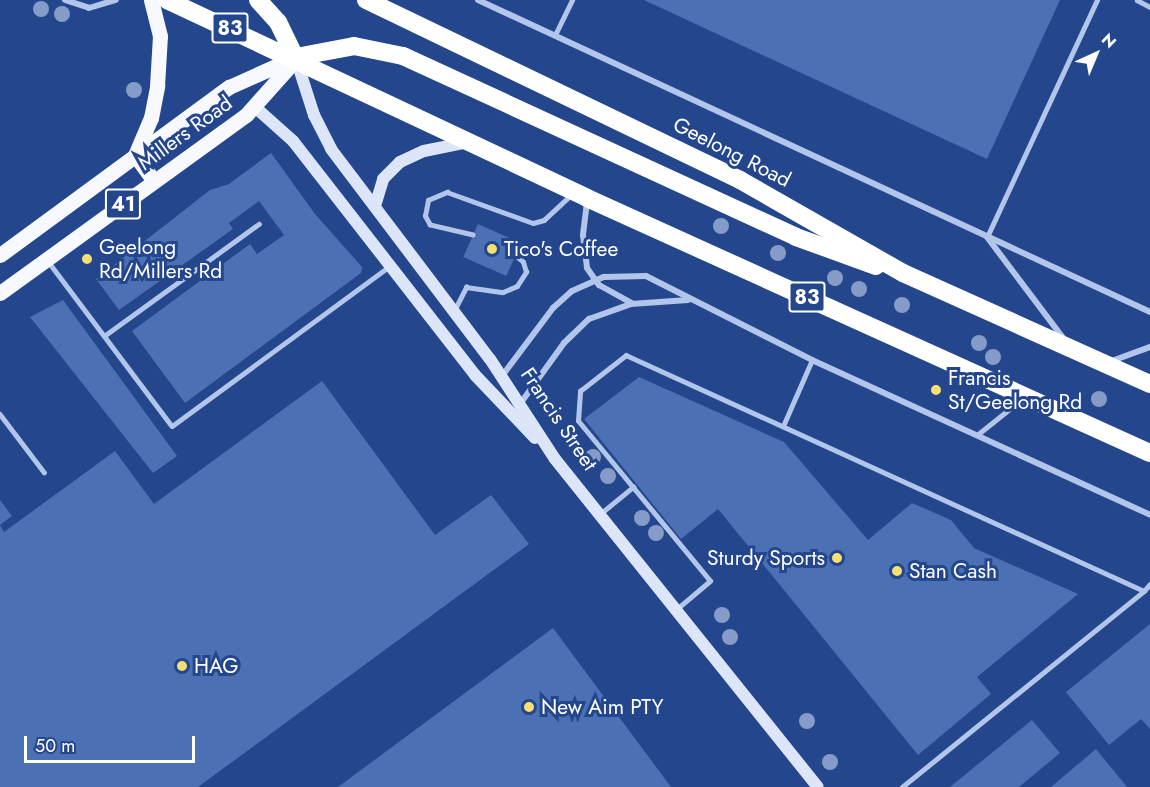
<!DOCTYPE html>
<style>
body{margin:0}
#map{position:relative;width:1150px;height:787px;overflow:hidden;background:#23468d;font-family:Jost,sans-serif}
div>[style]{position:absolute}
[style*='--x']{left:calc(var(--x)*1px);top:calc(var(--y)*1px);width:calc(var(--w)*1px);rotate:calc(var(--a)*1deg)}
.building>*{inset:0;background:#4b70b4;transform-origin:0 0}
.lane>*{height:4.5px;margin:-2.25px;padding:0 2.25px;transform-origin:2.25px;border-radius:2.25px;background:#b2c6eb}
.street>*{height:6px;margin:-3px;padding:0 3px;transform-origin:3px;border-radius:3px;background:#b2c6eb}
.secondary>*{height:12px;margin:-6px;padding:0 6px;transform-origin:6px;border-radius:6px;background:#dde6f9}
.primary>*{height:15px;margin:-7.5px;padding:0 7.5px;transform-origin:7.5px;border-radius:7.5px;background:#f7f9fe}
.highway>*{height:18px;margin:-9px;padding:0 9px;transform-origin:9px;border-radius:9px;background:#fff}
.trees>*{width:16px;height:16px;margin:-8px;border-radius:50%;background:#869cc8}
.dots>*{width:16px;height:16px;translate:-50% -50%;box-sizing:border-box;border:3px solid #23468d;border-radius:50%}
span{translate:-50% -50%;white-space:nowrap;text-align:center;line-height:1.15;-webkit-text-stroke:6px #23468d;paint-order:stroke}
.shield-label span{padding:2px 4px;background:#23468d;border:2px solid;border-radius:4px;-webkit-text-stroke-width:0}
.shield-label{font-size:20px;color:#fff;font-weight:700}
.street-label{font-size:21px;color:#fff}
.poi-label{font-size:21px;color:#fff}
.left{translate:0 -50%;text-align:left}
.right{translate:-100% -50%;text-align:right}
.north{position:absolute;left:1066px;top:24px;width:60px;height:60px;-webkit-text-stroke:4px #23468d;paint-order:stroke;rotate:44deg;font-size:16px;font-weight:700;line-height:24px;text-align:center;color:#fff}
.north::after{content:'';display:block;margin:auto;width:21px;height:27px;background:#fff;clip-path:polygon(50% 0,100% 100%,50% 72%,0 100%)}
.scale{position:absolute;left:24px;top:736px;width:171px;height:27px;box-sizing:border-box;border:3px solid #fff;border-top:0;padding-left:8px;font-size:18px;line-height:21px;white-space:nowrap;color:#fff;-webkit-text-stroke:4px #23468d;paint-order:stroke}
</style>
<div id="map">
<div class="building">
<div style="clip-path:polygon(644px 0,1060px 0,987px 159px)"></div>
<div style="clip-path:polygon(271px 153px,315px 214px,362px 267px,361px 273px,185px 403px,132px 331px,250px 244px,257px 254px,284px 235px,259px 201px,229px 223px,233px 229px,119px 310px,96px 279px,210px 190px,229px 184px)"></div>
<div style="left:478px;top:224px;width:47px;height:36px;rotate:24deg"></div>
<div style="clip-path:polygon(63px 300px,177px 456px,153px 473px,30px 317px)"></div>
<div style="clip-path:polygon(639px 377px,784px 442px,868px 540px,912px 503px,951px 520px,974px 548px,1078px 594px,977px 677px,991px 694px,918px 755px,718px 509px,681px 539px,584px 419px)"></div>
<div style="clip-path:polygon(322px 381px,435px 535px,491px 495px,529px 544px,198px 787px,0 787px,0 525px,4px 532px,115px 451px,154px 504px)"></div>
<div style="clip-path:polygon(0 500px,12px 516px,0 525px)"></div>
<div style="clip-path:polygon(1150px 624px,1150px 729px,1141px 719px,1109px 745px,1066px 692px)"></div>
<div style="clip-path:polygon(553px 628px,671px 787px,338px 787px)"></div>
<div style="clip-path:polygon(1032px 720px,1060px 753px,1019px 787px,950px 787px)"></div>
<div style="clip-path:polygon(1096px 749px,1127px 787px,1051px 787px)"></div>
</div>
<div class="lane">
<div style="--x:1137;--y:0;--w:15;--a:28"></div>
<div style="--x:555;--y:35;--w:39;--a:-64"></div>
<div style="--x:473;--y:235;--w:44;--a:-166.9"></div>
<div style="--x:430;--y:225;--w:10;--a:-119"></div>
<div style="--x:425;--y:216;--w:16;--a:-79"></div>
<div style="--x:428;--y:200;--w:21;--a:-23"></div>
<div style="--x:447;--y:192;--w:91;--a:19.8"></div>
<div style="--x:533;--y:223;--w:11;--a:-15"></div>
<div style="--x:544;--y:220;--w:37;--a:-43"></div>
<div style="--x:987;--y:237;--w:261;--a:-65.1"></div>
<div style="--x:48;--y:261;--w:206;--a:53.1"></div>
<div style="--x:172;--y:426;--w:270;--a:-36.3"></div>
<div style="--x:455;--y:309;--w:25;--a:-63"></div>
<div style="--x:466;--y:287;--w:37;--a:8"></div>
<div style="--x:503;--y:292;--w:15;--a:-23"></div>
<div style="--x:517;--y:286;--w:17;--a:-57"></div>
<div style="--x:526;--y:272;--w:10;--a:-107"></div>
<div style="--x:523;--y:262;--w:11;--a:-139"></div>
<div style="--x:104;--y:336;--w:191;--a:-35.9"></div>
<div style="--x:0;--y:414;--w:73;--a:52.8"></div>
<div style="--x:784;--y:424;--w:70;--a:-66.4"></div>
<div style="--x:977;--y:435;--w:58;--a:-38.7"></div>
<div style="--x:600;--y:514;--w:43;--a:-39.3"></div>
<div style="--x:678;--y:608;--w:42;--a:-40.2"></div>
<div style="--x:710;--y:581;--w:207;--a:-129.5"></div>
<div style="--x:578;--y:421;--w:30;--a:-86"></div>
<div style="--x:580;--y:391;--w:58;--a:-38"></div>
<div style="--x:626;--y:355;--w:569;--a:24.49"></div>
<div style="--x:1144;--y:591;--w:9;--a:-49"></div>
<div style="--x:902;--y:787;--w:311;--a:-39"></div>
</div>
<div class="street">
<div style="--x:65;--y:0;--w:25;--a:18"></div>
<div style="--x:89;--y:8;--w:28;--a:-17"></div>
<div style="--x:478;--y:0;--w:741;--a:24.9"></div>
<div style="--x:587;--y:202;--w:33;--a:97"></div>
<div style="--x:583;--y:235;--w:33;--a:83"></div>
<div style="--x:587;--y:268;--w:21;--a:55"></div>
<div style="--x:599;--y:285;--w:37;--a:29"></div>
<div style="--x:987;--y:237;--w:128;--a:53"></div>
<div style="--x:1109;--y:362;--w:44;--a:-20.1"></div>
<div style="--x:502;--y:376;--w:85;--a:-53.1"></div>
<div style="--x:553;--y:308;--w:25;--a:-42"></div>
<div style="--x:572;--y:291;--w:35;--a:-24"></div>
<div style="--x:604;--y:277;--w:42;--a:-1.4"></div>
<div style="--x:646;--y:276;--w:186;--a:26.8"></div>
<div style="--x:812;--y:360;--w:372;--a:24.6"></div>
<div style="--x:520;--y:404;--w:75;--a:-54.2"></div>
<div style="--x:564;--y:343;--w:35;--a:-44"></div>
<div style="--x:589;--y:319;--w:45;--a:-19.7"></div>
<div style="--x:631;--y:304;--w:57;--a:-4"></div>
</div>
<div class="secondary">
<div style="--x:296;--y:59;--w:59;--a:72.2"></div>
<div style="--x:314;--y:115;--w:38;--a:63"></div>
<div style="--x:331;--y:149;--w:263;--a:52.9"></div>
<div style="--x:490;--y:359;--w:119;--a:57"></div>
<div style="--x:555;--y:459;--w:420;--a:51.3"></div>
<div style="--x:255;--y:107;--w:51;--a:41.8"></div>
<div style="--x:293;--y:141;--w:296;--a:52.1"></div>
<div style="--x:475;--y:375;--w:87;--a:46.4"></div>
<div style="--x:375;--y:206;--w:28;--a:-73"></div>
<div style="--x:383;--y:179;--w:24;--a:-45"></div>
<div style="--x:400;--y:162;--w:26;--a:-25"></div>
<div style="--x:424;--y:151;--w:46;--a:-11.3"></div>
</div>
<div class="primary">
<div style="--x:136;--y:153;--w:38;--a:-67"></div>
<div style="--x:151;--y:118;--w:33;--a:-79"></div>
<div style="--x:157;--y:86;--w:50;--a:-86.6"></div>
<div style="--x:160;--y:36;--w:37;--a:-104"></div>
<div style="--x:135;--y:155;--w:32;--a:54"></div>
<div style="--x:0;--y:255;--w:284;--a:-36.3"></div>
<div style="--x:229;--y:87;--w:73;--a:-24.1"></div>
<div style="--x:0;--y:293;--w:304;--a:-35.9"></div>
<div style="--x:246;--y:115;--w:75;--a:-48.2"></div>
</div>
<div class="highway">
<div style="--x:167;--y:0;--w:464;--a:25.2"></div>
<div style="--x:587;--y:198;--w:618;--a:24.37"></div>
<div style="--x:258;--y:0;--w:30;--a:48"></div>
<div style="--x:278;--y:22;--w:41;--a:64.1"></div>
<div style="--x:366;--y:0;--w:415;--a:25.7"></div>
<div style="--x:740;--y:180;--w:188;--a:29.7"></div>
<div style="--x:903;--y:273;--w:271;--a:24.2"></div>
<div style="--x:296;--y:57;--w:59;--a:-10.7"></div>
<div style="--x:354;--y:46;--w:50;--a:11.5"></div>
<div style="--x:403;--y:56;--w:433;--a:24.7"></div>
<div style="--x:796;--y:237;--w:85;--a:19.9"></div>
</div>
<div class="trees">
<div style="left:41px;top:9px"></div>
<div style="left:62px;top:14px"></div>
<div style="left:134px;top:90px"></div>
<div style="left:721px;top:226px"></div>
<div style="left:778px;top:253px"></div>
<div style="left:835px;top:278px"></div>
<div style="left:859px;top:289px"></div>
<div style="left:902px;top:305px"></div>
<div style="left:979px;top:343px"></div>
<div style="left:993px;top:357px"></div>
<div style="left:1099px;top:399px"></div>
<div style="left:593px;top:457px"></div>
<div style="left:608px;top:476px"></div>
<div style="left:642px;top:518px"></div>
<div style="left:656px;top:533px"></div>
<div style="left:722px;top:615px"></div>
<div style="left:730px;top:637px"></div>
<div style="left:807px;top:721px"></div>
<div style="left:830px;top:762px"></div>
</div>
<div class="dots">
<div style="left:492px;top:249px;background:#f7df74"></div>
<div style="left:87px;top:259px;background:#f7df74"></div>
<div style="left:936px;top:390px;background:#f7df74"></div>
<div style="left:837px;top:558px;background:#f7df74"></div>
<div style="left:897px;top:571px;background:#f7df74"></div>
<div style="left:182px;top:666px;background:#f7df74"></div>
<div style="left:529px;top:707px;background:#f7df74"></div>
</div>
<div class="shield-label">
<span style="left:230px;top:28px">83</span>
<span style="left:123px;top:204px">41</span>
<span style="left:807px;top:297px">83</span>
</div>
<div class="street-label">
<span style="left:185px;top:133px;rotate:-36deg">Millers Road</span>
<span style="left:732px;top:152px;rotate:27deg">Geelong Road</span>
<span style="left:559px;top:419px;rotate:56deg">Francis Street</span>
</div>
<div class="poi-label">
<span class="left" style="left:99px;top:259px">Geelong<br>Rd/Millers Rd</span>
<span class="left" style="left:504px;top:249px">Tico's Coffee</span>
<span class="left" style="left:948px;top:390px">Francis<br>St/Geelong Rd</span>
<span class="right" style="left:825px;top:558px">Sturdy Sports</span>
<span class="left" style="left:909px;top:571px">Stan Cash</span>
<span class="left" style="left:194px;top:666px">HAG</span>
<span class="left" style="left:541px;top:707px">New Aim PTY</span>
</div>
<div class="north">N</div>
<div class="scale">50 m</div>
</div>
